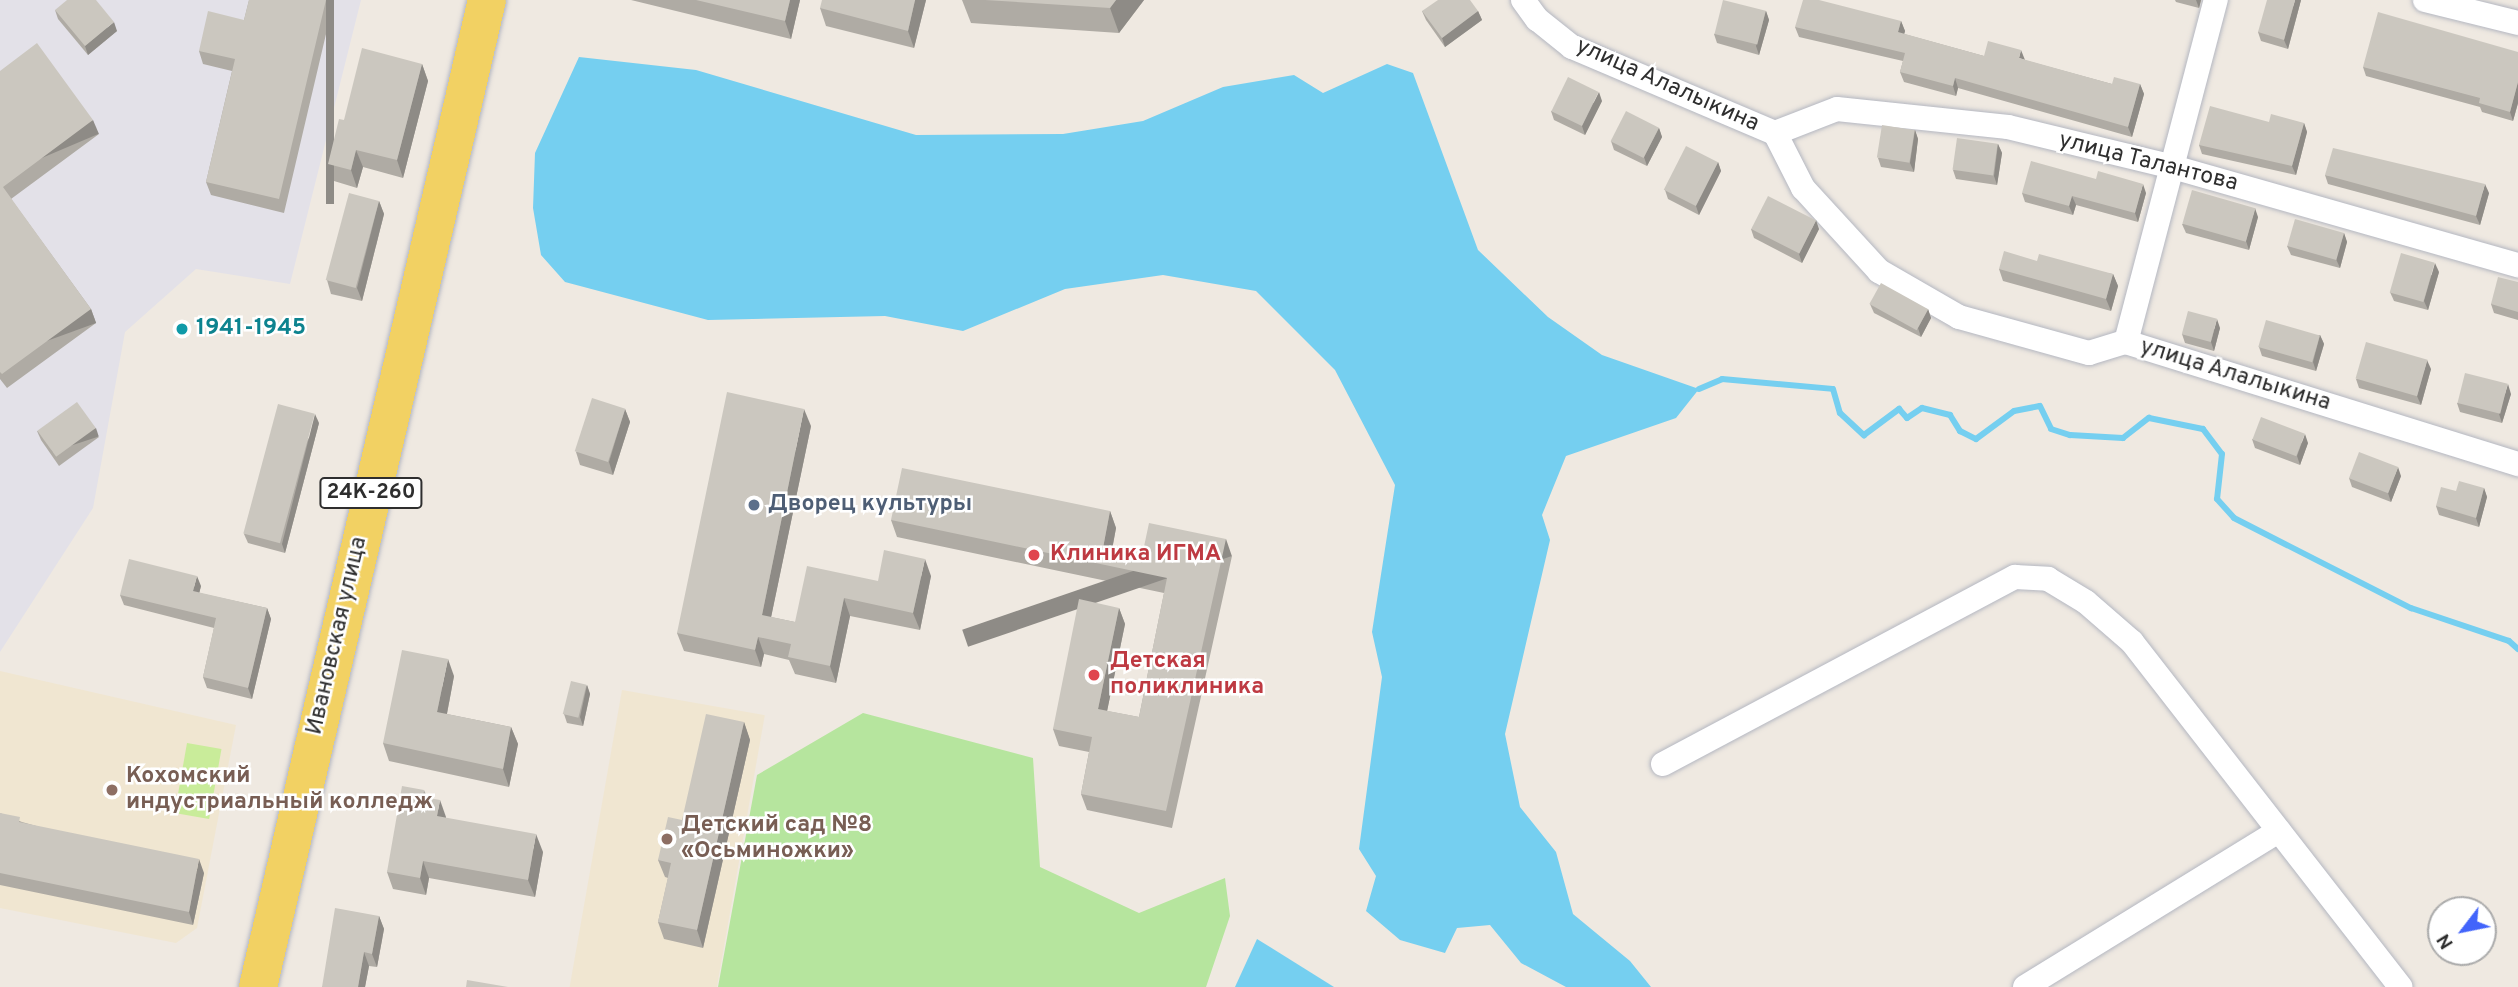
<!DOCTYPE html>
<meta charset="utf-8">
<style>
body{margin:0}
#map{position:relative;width:2518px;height:987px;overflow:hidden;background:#efe9e1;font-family:Overpass,sans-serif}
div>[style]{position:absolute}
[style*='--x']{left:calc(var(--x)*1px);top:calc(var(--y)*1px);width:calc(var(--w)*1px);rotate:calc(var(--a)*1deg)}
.industrial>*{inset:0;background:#e3e1e8}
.education>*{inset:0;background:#f0e6d1;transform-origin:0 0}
.green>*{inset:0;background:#b6e59e}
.pitch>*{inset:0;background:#c9ec9a;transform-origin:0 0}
.water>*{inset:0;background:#75cff0}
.stream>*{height:6px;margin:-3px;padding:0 3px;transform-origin:3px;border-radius:3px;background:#75cff0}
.roads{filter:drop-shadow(0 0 2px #b4b7c1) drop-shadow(0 0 2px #b4b7c1)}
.minor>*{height:24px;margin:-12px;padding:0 12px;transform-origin:12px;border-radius:12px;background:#fff}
.primary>*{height:38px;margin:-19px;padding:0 19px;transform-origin:19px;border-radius:19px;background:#f2d163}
.wall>*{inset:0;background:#afaba4}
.shaded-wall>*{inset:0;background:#8e8b86;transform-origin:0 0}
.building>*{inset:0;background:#cbc7bf;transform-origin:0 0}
.dots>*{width:19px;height:19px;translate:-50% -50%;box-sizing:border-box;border:4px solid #fff;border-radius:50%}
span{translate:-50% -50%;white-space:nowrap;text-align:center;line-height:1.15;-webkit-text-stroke:5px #fff;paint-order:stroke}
.shield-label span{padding:2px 5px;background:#fff;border:2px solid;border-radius:5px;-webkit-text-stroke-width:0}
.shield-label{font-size:21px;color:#2e2e2e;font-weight:700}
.street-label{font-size:23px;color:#2e2e2e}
.culture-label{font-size:23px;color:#0d838f;font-weight:700}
.left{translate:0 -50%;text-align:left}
.service-label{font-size:23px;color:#4e5e75;font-weight:700}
.health-label{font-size:23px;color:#be3a42;font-weight:700}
.education-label{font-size:23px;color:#785e54;font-weight:700}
.north{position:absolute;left:2427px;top:896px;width:70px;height:70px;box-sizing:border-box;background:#fff;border:2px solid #ababab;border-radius:50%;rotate:238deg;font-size:19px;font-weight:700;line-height:28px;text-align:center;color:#2e2e2e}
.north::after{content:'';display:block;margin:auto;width:24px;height:32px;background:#4264fb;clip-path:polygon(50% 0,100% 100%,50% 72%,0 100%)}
</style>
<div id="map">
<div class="industrial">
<div style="clip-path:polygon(0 0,361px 0,290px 284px,196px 269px,125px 332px,93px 508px,0 652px)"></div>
</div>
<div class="education">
<div style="clip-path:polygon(0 671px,236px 725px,197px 928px,176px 943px,0 908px)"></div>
<div style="left:622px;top:690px;width:145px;height:302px;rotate:10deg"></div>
</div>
<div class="green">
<div style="clip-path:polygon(863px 713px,1033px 758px,1040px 867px,1139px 913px,1225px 878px,1230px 916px,1206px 987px,718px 987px,757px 775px)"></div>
</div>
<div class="pitch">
<div style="left:187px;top:743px;width:35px;height:71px;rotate:10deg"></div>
</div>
<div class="water">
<div style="clip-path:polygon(579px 57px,696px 70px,916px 135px,1063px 134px,1143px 121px,1223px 87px,1294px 75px,1323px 93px,1387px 64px,1413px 73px,1478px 250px,1548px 317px,1602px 355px,1699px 389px,1676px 418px,1566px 456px,1542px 515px,1550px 540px,1505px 734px,1520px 807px,1556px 852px,1573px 914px,1630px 961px,1651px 987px,1566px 987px,1521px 963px,1490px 925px,1457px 928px,1445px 953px,1400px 940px,1366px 911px,1376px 876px,1359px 849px,1382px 677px,1372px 632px,1395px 485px,1335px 370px,1256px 291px,1163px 275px,1065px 289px,963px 331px,885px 316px,708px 320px,565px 282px,541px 255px,533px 208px,535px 153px)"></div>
<div style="clip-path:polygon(1257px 939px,1334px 987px,1235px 987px)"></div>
</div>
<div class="stream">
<div style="--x:1699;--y:389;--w:25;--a:-23"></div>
<div style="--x:1722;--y:379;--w:111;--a:5.1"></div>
<div style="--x:1833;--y:389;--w:25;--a:74"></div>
<div style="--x:1840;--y:413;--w:33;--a:43"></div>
<div style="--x:1864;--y:435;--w:44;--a:-36.6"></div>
<div style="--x:1899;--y:409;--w:12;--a:48"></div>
<div style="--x:1907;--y:418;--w:18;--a:-34"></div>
<div style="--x:1922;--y:408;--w:29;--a:14"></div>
<div style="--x:1950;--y:415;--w:19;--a:58"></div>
<div style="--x:1960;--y:431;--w:18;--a:27"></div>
<div style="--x:1976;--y:439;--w:47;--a:-36.4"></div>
<div style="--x:2014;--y:411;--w:26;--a:-11"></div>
<div style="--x:2040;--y:406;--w:25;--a:64"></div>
<div style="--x:2051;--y:429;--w:20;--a:18"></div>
<div style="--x:2070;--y:435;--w:53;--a:3.2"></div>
<div style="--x:2123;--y:438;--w:33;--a:-38"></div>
<div style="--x:2149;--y:418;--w:55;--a:11.5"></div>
<div style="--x:2203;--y:429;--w:31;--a:53"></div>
<div style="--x:2222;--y:454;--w:45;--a:96.3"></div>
<div style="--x:2217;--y:499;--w:25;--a:48"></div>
<div style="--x:2234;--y:518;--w:199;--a:27"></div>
<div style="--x:2411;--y:608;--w:103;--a:18.6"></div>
<div style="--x:2509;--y:641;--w:12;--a:42"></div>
</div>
<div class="roads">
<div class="minor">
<div style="--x:1523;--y:0;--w:24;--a:54"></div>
<div style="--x:1537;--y:19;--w:45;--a:38.7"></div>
<div style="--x:1572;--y:47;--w:220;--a:23"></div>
<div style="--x:1775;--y:133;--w:62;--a:63"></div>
<div style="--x:1803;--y:188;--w:113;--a:47.5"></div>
<div style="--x:1879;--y:271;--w:92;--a:29.9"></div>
<div style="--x:1959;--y:317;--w:135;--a:15.5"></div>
<div style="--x:2089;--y:353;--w:39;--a:-17"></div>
<div style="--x:2126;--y:342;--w:411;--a:17.3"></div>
<div style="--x:2425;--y:0;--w:96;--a:13.9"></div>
<div style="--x:1775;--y:133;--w:66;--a:-21.2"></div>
<div style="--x:1837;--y:109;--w:172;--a:6"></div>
<div style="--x:2008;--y:127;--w:170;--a:13.6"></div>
<div style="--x:2173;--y:167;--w:359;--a:15.9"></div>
<div style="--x:2126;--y:342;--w:354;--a:-75.3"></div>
<div style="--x:1663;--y:764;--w:399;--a:-28"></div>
<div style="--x:2015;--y:577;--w:33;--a:3"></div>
<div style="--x:2048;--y:579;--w:44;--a:31.2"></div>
<div style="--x:2086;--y:602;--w:61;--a:41"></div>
<div style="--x:2132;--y:642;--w:437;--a:52.1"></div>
<div style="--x:2025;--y:987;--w:298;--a:-31.6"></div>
</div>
<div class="primary">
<div style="--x:258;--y:987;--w:1013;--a:-76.94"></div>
</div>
</div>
<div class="wall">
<div style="clip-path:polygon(249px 0,334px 0,284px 213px,211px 195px,206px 182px,232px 71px,203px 64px,199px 51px,244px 20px)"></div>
<div style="clip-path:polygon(631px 0,800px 0,791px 39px)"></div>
<div style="clip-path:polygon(926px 0,914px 48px,826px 26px,820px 8px)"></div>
<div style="clip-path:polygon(962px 0,1144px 0,1119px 33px,971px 23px)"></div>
<div style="clip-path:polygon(2175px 0,2201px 0,2199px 8px,2176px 2px)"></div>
<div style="clip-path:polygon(2301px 0,2288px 49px,2261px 41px,2258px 32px)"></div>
<div style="clip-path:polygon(55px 10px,117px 31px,88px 55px,58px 19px)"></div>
<div style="clip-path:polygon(1422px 11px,1478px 11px,1482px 20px,1445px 47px,1426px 20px)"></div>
<div style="clip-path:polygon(1766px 11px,1769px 20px,1759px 55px,1717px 43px,1714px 34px)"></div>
<div style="clip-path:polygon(1901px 21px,1905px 31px,1904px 34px,1984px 56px,2024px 60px,2112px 84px,2140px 84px,2144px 94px,2132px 137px,1958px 88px,1956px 96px,1904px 82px,1900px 72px,1903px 61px,1799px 37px,1795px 27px)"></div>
<div style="clip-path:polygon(2518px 52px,2518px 103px,2513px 121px,2482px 112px,2480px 107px,2366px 76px,2363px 67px)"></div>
<div style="clip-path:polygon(422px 64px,428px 81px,403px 178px,363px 167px,357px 188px,334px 181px,328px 164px,344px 120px)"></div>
<div style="clip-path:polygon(0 71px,99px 134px,11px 199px,91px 309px,96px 323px,7px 388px,0 379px)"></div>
<div style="clip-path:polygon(1602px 101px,1585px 135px,1554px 120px,1551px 111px)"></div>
<div style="clip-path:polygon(2269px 122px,2304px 123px,2307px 132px,2296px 175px,2202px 154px,2199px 145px)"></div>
<div style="clip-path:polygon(1659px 128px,1662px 137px,1647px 166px,1614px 150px,1611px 141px)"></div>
<div style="clip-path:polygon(1915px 130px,1918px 139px,1914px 172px,1881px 167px,1878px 158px)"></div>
<div style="clip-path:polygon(1998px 144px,2002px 153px,1997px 185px,1956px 179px,1953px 170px)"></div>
<div style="clip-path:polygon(1718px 162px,1721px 171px,1699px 215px,1668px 199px,1665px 190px)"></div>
<div style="clip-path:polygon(2325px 175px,2489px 193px,2480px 225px,2328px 184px)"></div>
<div style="clip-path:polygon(2022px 193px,2146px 193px,2138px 222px,2076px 205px,2073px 215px,2025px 202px)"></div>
<div style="clip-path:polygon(379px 201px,384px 214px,362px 301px,331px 294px,327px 280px)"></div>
<div style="clip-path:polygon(2258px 217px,2249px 250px,2186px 233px,2182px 224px)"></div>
<div style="clip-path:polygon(1751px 229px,1819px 229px,1802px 263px,1754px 238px)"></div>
<div style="clip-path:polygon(2344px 233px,2347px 242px,2340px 268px,2291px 255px,2287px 246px)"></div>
<div style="clip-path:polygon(2037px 261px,2113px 274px,2118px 286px,2111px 311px,2003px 281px,1999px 269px)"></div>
<div style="clip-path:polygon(2439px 272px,2428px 310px,2394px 301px,2390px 292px)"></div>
<div style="clip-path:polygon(2518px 282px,2518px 320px,2494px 313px,2491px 304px)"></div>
<div style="clip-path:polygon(1870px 304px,1928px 309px,1931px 318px,1921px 337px,1874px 313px)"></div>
<div style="clip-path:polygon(2220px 328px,2214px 351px,2185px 343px,2182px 334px)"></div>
<div style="clip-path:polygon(2320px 335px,2324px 344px,2316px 371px,2262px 356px,2259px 347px)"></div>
<div style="clip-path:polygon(2431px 369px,2421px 405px,2359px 388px,2356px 379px)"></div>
<div style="clip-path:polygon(2511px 394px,2502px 423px,2460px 412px,2457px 403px)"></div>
<div style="clip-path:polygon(625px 409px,630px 422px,613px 475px,580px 465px,576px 452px)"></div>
<div style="clip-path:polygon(319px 423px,285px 553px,248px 543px,244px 534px)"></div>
<div style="clip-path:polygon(811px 426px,771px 617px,795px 622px,878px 581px,931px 576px,920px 630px,850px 616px,836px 683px,795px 674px,789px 660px,764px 654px,761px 667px,684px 651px,677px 633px)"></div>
<div style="clip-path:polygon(37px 431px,99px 437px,59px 466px,41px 440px)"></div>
<div style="clip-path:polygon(2252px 439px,2308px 443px,2300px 465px,2255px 448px)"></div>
<div style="clip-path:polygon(2401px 476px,2391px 502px,2352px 487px,2349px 478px)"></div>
<div style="clip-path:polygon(2484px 488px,2487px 497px,2479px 527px,2439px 515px,2436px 506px,2456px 491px)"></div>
<div style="clip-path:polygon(1110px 511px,1116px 528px,1112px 550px,1142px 556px,1232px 556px,1172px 828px,1087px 810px,1081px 794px,1089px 752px,1059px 746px,1053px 729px,1119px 608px,1125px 624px,1107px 711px,1139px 717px,1164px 593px,897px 537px,891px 520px)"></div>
<div style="clip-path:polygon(201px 586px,199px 593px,267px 608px,271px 619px,252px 699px,207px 688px,203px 677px,214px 628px,124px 605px,120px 595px)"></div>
<div style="clip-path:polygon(454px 676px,447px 714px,511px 727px,518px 744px,509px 787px,389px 761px,383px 743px)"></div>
<div style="clip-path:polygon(587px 685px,590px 694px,583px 726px,567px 723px,564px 714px)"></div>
<div style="clip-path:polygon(744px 722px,750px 740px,703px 948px,664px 939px,658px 922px,668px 878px,665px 877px,658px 860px,682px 820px)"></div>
<div style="clip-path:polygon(424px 790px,427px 797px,446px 818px,543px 852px,535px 897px,429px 878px,426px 895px,393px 889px,387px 872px)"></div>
<div style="clip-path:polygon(0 813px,22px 822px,204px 873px,193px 925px,0 885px)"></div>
<div style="clip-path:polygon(379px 916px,384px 929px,377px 967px,369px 966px,365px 987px,322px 987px)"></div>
</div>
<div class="shaded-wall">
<div style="left:326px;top:0;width:8px;height:204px"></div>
<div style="clip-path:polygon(790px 0,800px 0,791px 39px,785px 21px)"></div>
<div style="clip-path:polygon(915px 0,926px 0,914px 48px,908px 31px)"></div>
<div style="clip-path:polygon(1116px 0,1144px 0,1119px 33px,1110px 8px)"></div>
<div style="clip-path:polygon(2196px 0,2201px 0,2199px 8px)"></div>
<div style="clip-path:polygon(2295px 0,2301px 0,2288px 49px,2284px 40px)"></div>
<div style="clip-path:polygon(1478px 11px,1482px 20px,1445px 47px,1442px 38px)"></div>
<div style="clip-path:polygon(1766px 11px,1769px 20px,1759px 55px,1756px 46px)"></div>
<div style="clip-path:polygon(1901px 21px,1905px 31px,1902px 42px,1898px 32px)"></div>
<div style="clip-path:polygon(114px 22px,117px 31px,88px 55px,85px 46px)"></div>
<div style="clip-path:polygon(2021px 50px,2025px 60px,2019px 58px)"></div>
<div style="clip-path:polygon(422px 64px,428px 81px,403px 178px,397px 160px)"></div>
<div style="clip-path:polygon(1955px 78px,1958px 88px,1956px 96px,1953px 86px)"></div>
<div style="clip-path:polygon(2518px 82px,2518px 103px,2513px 121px,2510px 112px)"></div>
<div style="clip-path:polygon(2140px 84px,2144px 94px,2132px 137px,2128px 127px)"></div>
<div style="clip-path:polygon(1599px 92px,1602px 101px,1585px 135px,1582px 126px)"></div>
<div style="left:93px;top:120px;width:15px;height:112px;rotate:67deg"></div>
<div style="clip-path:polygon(2304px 123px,2307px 132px,2296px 175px,2292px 166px)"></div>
<div style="clip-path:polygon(1659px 128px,1662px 137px,1647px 166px,1644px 157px)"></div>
<div style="clip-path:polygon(1915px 130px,1918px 139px,1914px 172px,1910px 163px)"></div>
<div style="clip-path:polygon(1998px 144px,2002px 153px,1997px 185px,1994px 176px)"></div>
<div style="clip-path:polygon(356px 150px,363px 167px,357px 188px,351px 170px)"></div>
<div style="clip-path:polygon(1718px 162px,1721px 171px,1699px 215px,1696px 206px)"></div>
<div style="clip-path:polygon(2143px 184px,2146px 193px,2138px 222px,2135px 213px)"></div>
<div style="clip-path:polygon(2485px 184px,2489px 193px,2480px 225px,2476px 216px)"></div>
<div style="clip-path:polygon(2072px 196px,2076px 205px,2073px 215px,2069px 206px)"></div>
<div style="clip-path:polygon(379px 201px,384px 214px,362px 301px,357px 288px)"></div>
<div style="clip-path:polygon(2255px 208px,2258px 217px,2249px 250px,2246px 241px)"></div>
<div style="clip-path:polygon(1816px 220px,1819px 229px,1802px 263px,1799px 254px)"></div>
<div style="clip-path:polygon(2344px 233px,2347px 242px,2340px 268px,2336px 259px)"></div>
<div style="clip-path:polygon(2435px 263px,2439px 272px,2428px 310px,2424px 301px)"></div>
<div style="clip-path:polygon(2113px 274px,2118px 286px,2111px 311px,2106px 299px)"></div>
<div style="left:91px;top:309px;width:15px;height:110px;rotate:70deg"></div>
<div style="clip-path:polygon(1928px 309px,1931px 318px,1921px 337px,1918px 328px)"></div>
<div style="clip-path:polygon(2217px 319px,2220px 328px,2214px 351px,2211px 342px)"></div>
<div style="clip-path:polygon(2320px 335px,2324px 344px,2316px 371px,2313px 362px)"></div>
<div style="clip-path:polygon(2427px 360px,2431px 369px,2421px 405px,2417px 396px)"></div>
<div style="clip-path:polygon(2508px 384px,2511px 394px,2502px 423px,2499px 414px)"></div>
<div style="clip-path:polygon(625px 409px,630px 422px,613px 475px,609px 462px)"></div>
<div style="clip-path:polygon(804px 409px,811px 426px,768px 632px,762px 615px)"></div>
<div style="clip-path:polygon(315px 414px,319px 423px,285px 553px,282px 544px)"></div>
<div style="left:96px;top:428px;width:9px;height:49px;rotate:72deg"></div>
<div style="clip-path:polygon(2305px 434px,2308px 443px,2300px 465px,2297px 456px)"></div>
<div style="clip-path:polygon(2398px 467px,2401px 476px,2391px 502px,2388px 493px)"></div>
<div style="clip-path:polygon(2484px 488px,2487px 497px,2479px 527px,2476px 518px)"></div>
<div style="clip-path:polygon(1110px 511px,1116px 528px,1109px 565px,1103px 548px)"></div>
<div style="left:1226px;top:539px;width:18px;height:279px;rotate:71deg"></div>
<div style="clip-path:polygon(925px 559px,931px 576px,920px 630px,913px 613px)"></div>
<div style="clip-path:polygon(197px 576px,201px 586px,197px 602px,193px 591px)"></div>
<div style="clip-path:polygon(844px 598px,850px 616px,836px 683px,830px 666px)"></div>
<div style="clip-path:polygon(267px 608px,271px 619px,252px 699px,248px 688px)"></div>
<div style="clip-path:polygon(1119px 608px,1125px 624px,1104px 726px,1098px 709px)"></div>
<div style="clip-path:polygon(758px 637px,764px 654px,761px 667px,755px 650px)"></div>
<div style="clip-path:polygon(448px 659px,454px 676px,444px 729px,437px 712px)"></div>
<div style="clip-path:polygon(587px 685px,590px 694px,583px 726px,580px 717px)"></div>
<div style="clip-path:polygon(744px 722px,750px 740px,703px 948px,697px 930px)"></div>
<div style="clip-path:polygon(511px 727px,518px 744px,509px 787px,503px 769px)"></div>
<div style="clip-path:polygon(440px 800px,446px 817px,443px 834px,437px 816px)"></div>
<div style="clip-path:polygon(536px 834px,543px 852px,535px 897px,528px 880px)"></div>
<div style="clip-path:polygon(199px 859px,204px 873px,193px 925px,189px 912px)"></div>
<div style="clip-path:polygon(423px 861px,429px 878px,426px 895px,420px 878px)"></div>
<div style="clip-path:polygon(379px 916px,384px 929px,377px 967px,372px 954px)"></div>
<div style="clip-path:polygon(364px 952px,369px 966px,365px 987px,358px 987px)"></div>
</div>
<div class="building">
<div style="clip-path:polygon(67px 0,96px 0,114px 22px,85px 46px,55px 10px)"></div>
<div style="clip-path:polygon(249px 0,326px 0,279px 199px,206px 182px,235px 59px,199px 51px,208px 11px,244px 20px)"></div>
<div style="clip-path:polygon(696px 0,790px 0,785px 21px)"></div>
<div style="clip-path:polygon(822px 0,915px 0,908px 31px,820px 8px)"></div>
<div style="clip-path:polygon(985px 0,1116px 0,1110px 8px)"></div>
<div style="clip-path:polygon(1438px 0,1470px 0,1478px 11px,1442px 38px,1422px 11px)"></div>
<div style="left:1723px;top:0;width:44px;height:35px;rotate:14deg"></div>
<div style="clip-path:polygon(1803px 0,1819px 0,1901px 21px,1898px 32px,1984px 56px,1988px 41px,2021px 50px,2019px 58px,2112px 84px,2114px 77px,2140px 84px,2128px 127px,1955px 78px,1953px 86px,1900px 72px,1905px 53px,1795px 27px)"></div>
<div style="clip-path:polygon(2267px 0,2295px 0,2284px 40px,2258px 32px)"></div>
<div style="clip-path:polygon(2378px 12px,2518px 52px,2518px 82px,2510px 112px,2479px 103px,2480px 98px,2363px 67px)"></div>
<div style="clip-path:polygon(37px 43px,93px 120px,3px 187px,91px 309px,2px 374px,0 372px,0 71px)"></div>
<div style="clip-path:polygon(362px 48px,422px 64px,397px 160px,356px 150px,351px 170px,328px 164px,339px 119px,344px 120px)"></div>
<div style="left:1568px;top:77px;width:34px;height:38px;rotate:26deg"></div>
<div style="clip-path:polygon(2210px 106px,2269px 122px,2271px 114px,2304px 123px,2292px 166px,2199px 145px)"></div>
<div style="left:1626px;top:111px;width:37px;height:34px;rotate:27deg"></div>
<div style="left:1882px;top:125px;width:33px;height:33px;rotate:9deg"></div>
<div style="left:1957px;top:138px;width:41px;height:32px;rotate:8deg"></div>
<div style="left:1686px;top:146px;width:36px;height:49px;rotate:27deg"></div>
<div style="clip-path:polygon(2333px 148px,2485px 184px,2476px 216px,2325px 175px)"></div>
<div style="clip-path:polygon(2031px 161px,2096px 179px,2098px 171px,2143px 184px,2135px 213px,2072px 196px,2069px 206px,2022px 193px)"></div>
<div style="left:2192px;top:190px;width:66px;height:35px;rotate:16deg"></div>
<div style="left:349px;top:193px;width:31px;height:90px;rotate:15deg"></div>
<div style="left:1768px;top:196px;width:54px;height:37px;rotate:27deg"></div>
<div style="left:2295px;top:219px;width:51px;height:28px;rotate:16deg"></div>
<div style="clip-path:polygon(2004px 251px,2037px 261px,2039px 254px,2113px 274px,2106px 299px,1999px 269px)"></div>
<div style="left:2401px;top:253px;width:35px;height:41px;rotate:16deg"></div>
<div style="clip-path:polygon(2498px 277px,2518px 282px,2518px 312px,2491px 304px)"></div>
<div style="left:1881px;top:283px;width:54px;height:24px;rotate:29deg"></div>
<div style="left:2188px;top:311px;width:30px;height:24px;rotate:15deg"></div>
<div style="left:2266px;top:320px;width:56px;height:28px;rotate:16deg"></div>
<div style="left:2366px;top:342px;width:64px;height:38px;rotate:16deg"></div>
<div style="left:2465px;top:373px;width:44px;height:31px;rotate:14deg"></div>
<div style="clip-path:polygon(727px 392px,804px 409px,762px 615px,795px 622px,807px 566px,878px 581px,884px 550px,925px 559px,913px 613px,844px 598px,830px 666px,788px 657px,791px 644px,758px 637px,755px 650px,677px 633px)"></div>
<div style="left:592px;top:398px;width:35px;height:56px;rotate:18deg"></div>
<div style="left:77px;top:402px;width:32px;height:49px;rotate:54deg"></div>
<div style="left:278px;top:404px;width:38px;height:134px;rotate:15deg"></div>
<div style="left:2261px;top:417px;width:47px;height:24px;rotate:21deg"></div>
<div style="left:2359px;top:452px;width:42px;height:28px;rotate:21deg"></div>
<div style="clip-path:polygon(902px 468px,1110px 511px,1103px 548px,1142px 556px,1149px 523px,1226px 539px,1166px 811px,1081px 794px,1092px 737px,1053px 729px,1079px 599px,1119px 608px,1098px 709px,1139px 717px,1167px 578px,891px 520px)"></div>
<div style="clip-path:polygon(2459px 481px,2484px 488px,2476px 518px,2436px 506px,2441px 487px,2456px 491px)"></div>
<div style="clip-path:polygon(129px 559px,197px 576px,193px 591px,267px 608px,248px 688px,203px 677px,216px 618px,120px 595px)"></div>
<div style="clip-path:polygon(402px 650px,448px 659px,437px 712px,511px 727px,503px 769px,383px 743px)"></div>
<div style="left:571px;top:681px;width:16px;height:34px;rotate:14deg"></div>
<div style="clip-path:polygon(706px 714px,744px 722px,697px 930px,658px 922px,671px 863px,658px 860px,668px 817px,682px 820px)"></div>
<div style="clip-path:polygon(402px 786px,424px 790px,423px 797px,440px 800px,437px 816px,536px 834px,528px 880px,423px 861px,420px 878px,387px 872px)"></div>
<div style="clip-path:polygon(0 813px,20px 817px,19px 822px,199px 859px,189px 912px,0 873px)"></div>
<div style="clip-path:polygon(335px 908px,379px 916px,372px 954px,364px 952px,358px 987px,322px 987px)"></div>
<div style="clip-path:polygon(467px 980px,508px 987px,466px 987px)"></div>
</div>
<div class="dots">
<div style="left:182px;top:329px;background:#0f9aa8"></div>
<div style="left:754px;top:505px;background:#5c6f8a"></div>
<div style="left:1034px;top:555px;background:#e0444e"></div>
<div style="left:1094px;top:675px;background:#e0444e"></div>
<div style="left:112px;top:790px;background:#8d6e63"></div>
<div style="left:667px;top:839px;background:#8d6e63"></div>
</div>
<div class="shield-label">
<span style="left:371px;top:493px">24К-260</span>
</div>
<div class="street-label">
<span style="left:1667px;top:86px;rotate:24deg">улица Алалыкина</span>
<span style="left:2148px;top:163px;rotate:14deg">улица Талантова</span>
<span style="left:2235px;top:376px;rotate:17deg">улица Алалыкина</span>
<span style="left:338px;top:636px;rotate:-77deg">Ивановская улица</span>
</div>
<div class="culture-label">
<span class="left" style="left:196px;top:329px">1941-1945</span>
</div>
<div class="service-label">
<span class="left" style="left:768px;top:505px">Дворец культуры</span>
</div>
<div class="health-label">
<span class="left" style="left:1050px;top:555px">Клиника ИГМА</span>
<span class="left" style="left:1110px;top:675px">Детская<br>поликлиника</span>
</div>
<div class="education-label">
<span class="left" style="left:126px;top:790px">Кохомский<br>индустриальный колледж</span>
<span class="left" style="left:681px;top:839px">Детский сад №8<br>«Осьминожки»</span>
</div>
<div class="north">N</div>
</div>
